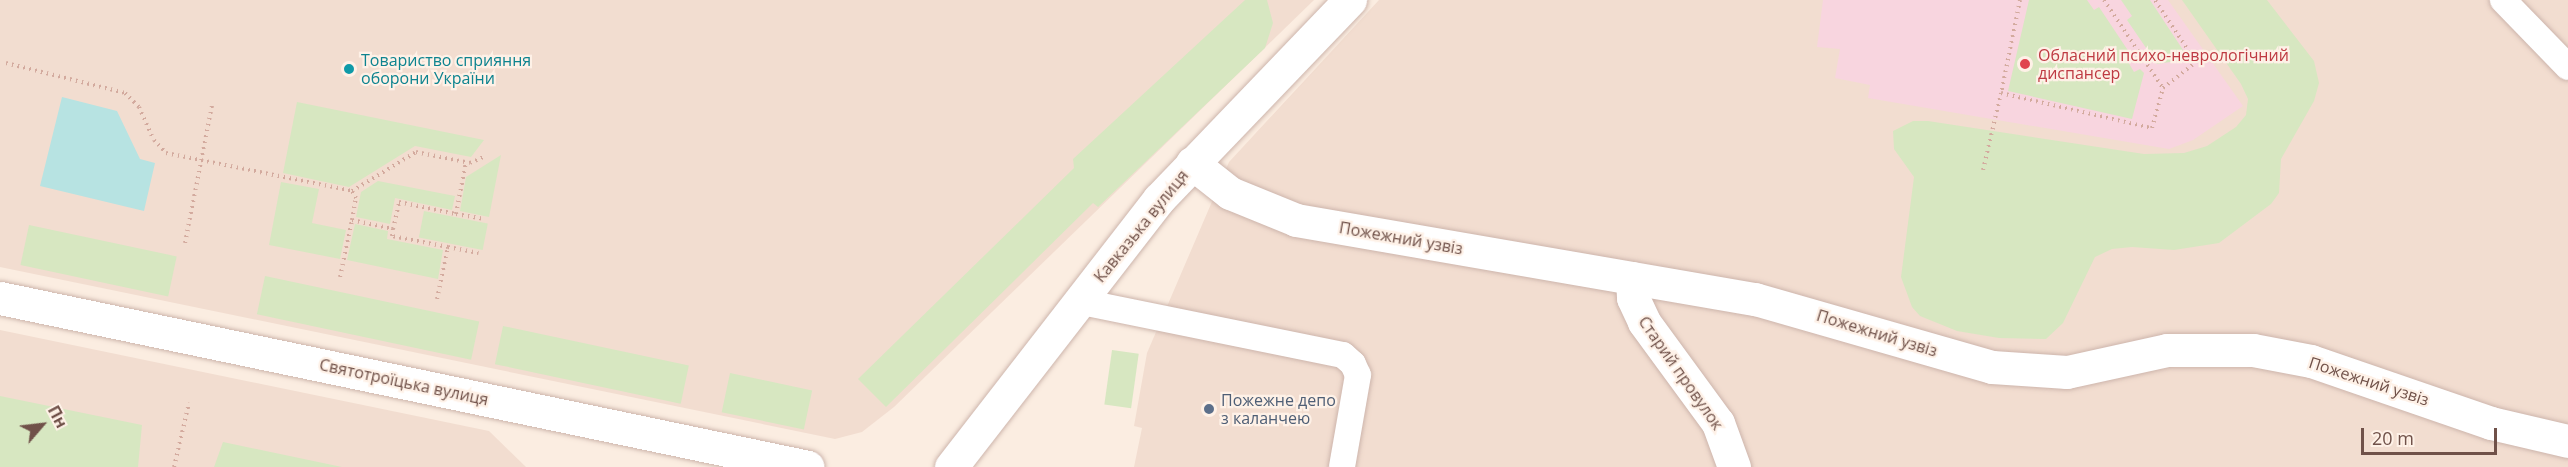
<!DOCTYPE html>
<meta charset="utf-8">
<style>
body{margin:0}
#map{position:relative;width:2568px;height:467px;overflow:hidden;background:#fbede1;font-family:"Open Sans",sans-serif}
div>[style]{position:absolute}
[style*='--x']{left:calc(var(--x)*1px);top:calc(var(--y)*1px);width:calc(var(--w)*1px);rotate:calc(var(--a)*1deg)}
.residential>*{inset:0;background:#f2ddd0}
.medical>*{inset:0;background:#f8d5df}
.green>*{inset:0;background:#d7e7c1;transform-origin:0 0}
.water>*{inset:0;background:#b7e3e2}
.path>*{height:4px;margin-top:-2px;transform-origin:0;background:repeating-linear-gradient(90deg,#d3aa9e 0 1.5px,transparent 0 6px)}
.roads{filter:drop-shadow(0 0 2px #cdb5ac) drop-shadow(0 0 2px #cdb5ac)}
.service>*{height:26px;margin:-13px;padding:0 13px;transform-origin:13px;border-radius:13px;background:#fff}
.minor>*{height:33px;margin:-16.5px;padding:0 16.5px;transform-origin:16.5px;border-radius:16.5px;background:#fff}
.tertiary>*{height:33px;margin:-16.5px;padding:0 16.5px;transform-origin:16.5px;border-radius:16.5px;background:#fff}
.dots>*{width:16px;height:16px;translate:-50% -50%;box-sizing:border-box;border:3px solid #fef1e7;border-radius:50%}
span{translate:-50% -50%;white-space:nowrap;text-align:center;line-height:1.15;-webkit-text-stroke:4.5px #fef1e7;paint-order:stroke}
.health-label{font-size:16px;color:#be3a42}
.left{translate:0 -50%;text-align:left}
.culture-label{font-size:16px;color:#0d838f}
.street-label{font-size:16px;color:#705149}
.service-label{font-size:16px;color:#4e5e75}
.north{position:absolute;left:12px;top:395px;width:60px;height:60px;-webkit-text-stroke:4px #fef1e7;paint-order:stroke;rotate:62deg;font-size:16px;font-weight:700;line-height:24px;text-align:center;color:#705149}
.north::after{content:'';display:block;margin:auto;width:21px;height:27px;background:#705149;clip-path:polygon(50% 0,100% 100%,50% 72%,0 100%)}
.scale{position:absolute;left:2361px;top:428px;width:136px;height:27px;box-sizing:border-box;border:3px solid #705149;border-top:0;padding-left:8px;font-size:18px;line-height:21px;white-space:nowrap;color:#705149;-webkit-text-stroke:4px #fef1e7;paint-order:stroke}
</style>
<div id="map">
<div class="residential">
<div style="clip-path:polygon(0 0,1314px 0,894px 407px,862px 432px,835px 439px,0 267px)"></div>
<div style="clip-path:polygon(1379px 0,2568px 0,2568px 467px,1134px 467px,1142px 428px,1134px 426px,1147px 353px,1229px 162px)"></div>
<div style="clip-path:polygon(0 330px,489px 431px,526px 467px,0 467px)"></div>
</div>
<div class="medical">
<div style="clip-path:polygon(1823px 0,2168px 0,2243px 106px,2193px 140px,2169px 149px,1868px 98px,1870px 85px,1835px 78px,1840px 49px,1817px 47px)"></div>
</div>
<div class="green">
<div style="clip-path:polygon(1245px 0,1267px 0,1273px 23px,1265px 48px,1098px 207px,1093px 203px,886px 407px,858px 379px,1074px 168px,1073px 159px)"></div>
<div style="clip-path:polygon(2029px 0,2087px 0,2094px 10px,2099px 7px,2129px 52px,2124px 55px,2134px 72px,2140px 69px,2144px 73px,2132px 119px,2008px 91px)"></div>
<div style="clip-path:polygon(2115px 0,2150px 0,2189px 59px,2157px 64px,2127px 20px,2132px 16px,2121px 0)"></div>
<div style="clip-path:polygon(2182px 0,2267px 0,2314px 61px,2319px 83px,2314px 101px,2281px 159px,2279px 193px,2271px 204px,2219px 243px,2174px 250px,2132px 247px,2112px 249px,2095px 257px,2063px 323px,2046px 339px,1999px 338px,1957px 331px,1920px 316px,1912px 307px,1901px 277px,1914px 177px,1894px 149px,1893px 131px,1913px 121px,1928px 121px,2144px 154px,2184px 153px,2207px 146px,2236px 127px,2246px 115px,2248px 99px,2241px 84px)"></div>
<div style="clip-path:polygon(297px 102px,484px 140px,471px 157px,415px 146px,349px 187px,283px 173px)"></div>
<div style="clip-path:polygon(501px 155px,489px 217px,460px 211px,466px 177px)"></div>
<div style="clip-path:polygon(378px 181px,455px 196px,452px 210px,395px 198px,390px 224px,356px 217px,361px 192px)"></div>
<div style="clip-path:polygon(281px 182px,319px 189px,312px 223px,346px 230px,340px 259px,269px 245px)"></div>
<div style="left:424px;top:211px;width:65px;height:27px;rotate:11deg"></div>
<div style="clip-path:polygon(355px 224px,388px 231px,387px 239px,443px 250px,438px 279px,347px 260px)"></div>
<div style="left:29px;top:225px;width:151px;height:41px;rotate:12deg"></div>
<div style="left:265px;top:276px;width:219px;height:39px;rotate:12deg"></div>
<div style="left:503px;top:326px;width:190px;height:39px;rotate:12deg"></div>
<div style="left:1112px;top:350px;width:27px;height:55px;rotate:8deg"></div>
<div style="left:730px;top:373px;width:84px;height:40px;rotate:12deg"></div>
<div style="clip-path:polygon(0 396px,142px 425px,138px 467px,0 467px)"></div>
<div style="clip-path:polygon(223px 442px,342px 467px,214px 467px)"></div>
</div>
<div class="water">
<div style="clip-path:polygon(62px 97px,117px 111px,140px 159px,155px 163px,144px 211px,40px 186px)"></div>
</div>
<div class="path">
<div style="--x:2020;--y:0;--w:95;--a:101.5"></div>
<div style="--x:2001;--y:93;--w:155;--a:13.1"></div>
<div style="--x:2152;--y:128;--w:41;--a:-74.6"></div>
<div style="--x:2163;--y:88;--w:42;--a:-38.2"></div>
<div style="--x:2196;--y:62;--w:74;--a:-123.5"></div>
<div style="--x:2104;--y:0;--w:106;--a:56.2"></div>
<div style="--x:6;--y:63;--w:123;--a:14.1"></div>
<div style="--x:125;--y:93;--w:20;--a:45"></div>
<div style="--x:139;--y:107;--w:36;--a:66"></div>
<div style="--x:154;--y:140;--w:18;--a:47"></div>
<div style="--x:166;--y:153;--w:190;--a:11.5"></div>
<div style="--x:1983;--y:170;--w:79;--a:-76.8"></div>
<div style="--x:456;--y:214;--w:29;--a:10"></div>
<div style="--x:352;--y:220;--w:22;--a:-80"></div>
<div style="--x:356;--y:198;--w:8;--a:-120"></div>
<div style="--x:352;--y:191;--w:75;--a:-31.4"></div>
<div style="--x:416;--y:152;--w:55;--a:11.5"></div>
<div style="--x:470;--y:163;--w:17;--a:-24"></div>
<div style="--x:185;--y:243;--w:140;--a:-78.9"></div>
<div style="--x:448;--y:247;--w:31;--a:11"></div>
<div style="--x:340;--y:277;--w:58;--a:-78.1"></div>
<div style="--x:352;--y:220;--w:42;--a:12.4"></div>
<div style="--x:437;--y:299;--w:53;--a:-78.1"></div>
<div style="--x:448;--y:247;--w:57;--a:-168.9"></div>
<div style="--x:392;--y:236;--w:7;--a:-82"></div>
<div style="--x:393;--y:229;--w:28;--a:-77"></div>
<div style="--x:399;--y:202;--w:58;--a:11.9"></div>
<div style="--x:456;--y:214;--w:53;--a:-79.1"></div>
<div style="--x:174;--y:467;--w:66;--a:-76.8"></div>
</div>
<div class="roads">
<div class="service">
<div style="--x:2503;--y:0;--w:93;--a:45.9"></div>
<div style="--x:1082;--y:302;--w:266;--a:11.5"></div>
<div style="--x:1343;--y:355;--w:13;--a:42"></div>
<div style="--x:1353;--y:364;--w:12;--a:66"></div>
<div style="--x:1358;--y:375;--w:93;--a:99.9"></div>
</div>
<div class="minor">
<div style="--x:1192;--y:163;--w:48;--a:38.3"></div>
<div style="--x:1230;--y:193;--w:71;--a:22.2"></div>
<div style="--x:1296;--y:220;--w:466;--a:9.8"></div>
<div style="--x:1755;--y:299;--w:247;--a:16"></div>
<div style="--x:1992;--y:367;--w:75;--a:3.8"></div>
<div style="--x:2067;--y:372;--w:102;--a:-12.4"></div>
<div style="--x:2167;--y:350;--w:86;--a:0"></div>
<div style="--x:2253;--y:350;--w:59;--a:10.7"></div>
<div style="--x:2311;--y:361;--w:190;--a:19"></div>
<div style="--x:2491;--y:423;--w:79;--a:13.2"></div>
<div style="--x:1632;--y:278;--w:20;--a:87"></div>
<div style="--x:1633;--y:298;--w:26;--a:65"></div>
<div style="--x:1644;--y:322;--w:125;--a:53.8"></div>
<div style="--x:1718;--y:423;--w:47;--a:70"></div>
<div style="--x:951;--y:467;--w:339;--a:-52.2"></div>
<div style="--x:1159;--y:199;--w:276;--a:-46.2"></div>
</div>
<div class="tertiary">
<div style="--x:0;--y:298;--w:825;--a:11.81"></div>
</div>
</div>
<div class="dots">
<div style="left:2025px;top:64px;background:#e0444e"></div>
<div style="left:349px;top:69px;background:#0f9aa8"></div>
<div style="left:1209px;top:409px;background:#5c6f8a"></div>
</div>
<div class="health-label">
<span class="left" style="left:2038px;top:64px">Обласний психо-неврологічний<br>диспансер</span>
</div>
<div class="culture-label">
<span class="left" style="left:361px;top:69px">Товариство сприяння<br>оборони України</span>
</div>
<div class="street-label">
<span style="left:1141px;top:226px;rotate:-51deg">Кавказька вулиця</span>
<span style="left:1401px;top:238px;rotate:10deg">Пожежний узвіз</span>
<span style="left:1877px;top:333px;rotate:17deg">Пожежний узвіз</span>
<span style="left:1681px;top:373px;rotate:55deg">Старий провулок</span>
<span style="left:2369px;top:381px;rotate:18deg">Пожежний узвіз</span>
<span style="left:404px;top:382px;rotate:12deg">Святотроїцька вулиця</span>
</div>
<div class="service-label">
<span class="left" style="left:1221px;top:409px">Пожежне депо<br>з каланчею</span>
</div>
<div class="north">Пн</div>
<div class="scale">20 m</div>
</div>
